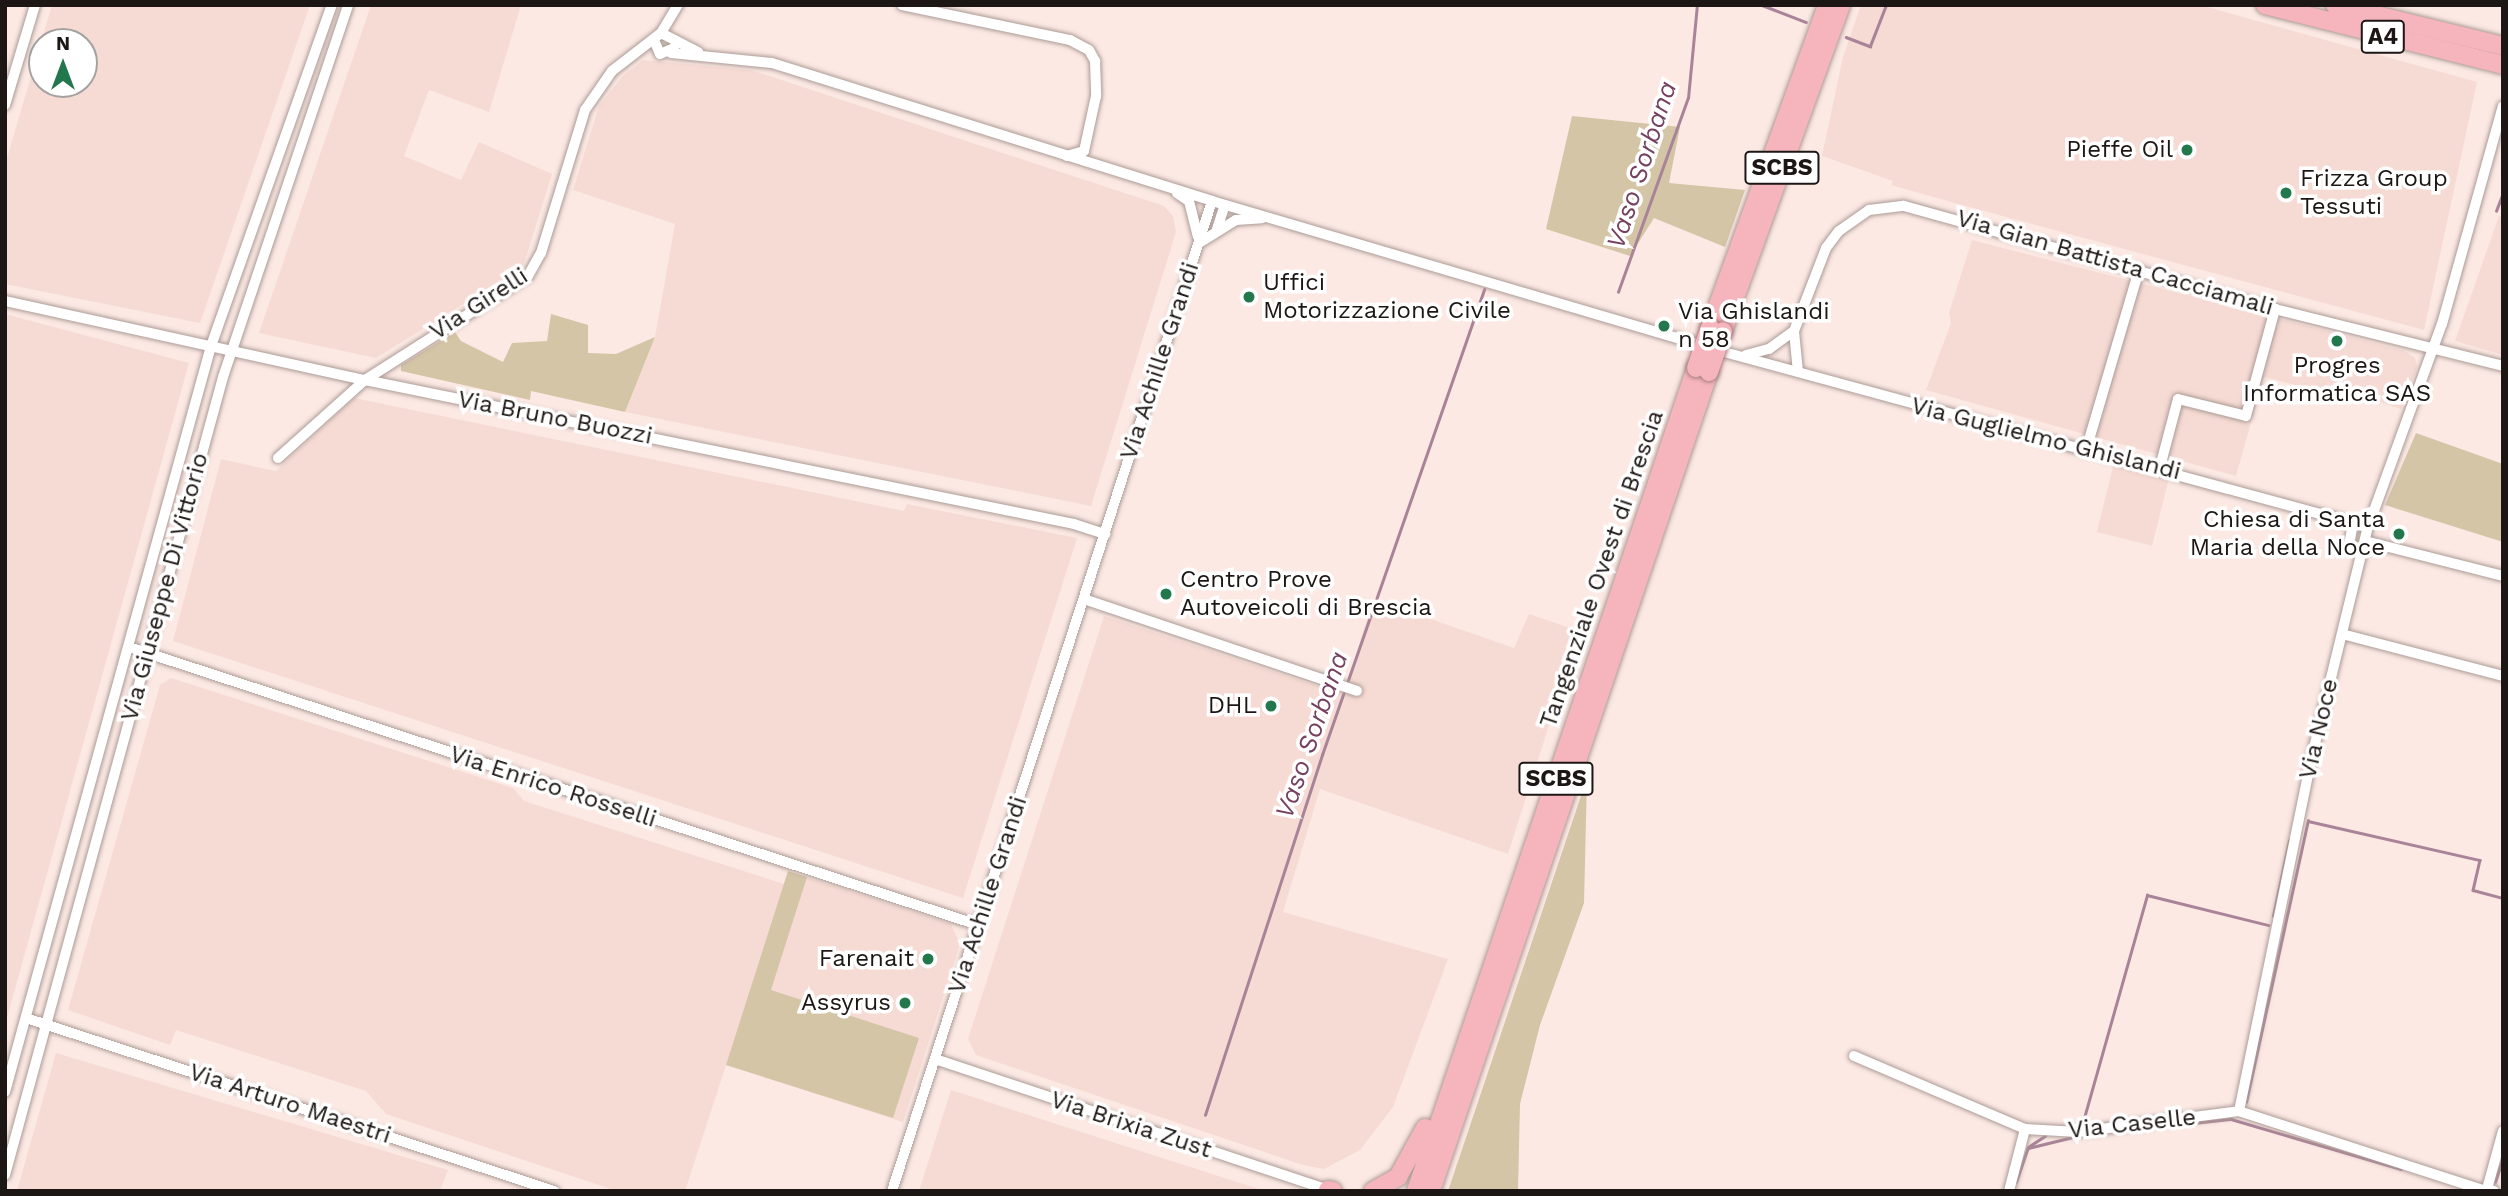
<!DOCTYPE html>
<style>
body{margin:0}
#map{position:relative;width:2508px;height:1196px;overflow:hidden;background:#fce9e4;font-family:"Work Sans",sans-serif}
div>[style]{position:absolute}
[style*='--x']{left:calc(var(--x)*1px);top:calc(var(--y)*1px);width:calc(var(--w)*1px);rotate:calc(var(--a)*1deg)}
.built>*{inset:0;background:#f6dbd4;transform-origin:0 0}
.green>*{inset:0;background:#d5c5a7}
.stream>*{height:2.5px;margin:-1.25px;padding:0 1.25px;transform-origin:1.25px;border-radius:1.25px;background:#a98397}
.roads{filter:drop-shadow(0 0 2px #ac9b96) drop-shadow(0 0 2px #ac9b96)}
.street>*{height:10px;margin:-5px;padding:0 5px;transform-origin:5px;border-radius:5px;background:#fff}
.highway>*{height:18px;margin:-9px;padding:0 9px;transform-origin:9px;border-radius:9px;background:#f6b5bd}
.bridges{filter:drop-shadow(0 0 2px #aa7d82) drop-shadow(0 0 2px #aa7d82)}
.highway-bridge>*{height:18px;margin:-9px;padding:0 9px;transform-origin:9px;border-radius:9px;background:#f6b5bd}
.dots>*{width:19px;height:19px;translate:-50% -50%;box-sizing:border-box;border:4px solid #fff;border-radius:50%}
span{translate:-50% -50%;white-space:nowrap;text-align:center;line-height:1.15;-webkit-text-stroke:7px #fff;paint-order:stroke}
.shield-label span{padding:2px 5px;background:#fff;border:2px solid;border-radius:5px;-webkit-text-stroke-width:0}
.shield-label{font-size:23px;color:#1c1614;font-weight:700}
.poi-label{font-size:24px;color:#1c1614}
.right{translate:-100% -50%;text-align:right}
.left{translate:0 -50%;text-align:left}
.street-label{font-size:24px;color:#1c1614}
.water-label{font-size:26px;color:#76415f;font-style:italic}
.frame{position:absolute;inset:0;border:7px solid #1c1614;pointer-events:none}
.north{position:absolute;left:28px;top:28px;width:70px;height:70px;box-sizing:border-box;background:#fff;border:2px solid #a4a2a1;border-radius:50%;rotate:0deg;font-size:19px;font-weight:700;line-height:28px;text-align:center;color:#1c1614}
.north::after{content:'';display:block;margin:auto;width:24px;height:32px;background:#22784c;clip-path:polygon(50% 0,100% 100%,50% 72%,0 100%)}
</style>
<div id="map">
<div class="built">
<div style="clip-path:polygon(evenodd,52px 5px,310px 5px,200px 323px,5px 284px,5px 165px,52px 5px,84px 42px,84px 84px,42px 84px,42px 42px,84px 42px)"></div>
<div style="clip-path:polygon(371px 5px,521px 5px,489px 112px,429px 90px,404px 156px,461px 180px,479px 142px,552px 174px,523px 267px,376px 358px,259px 333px)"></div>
<div style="clip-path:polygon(1861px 5px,2200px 5px,2477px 82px,2424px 330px,1962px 205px,1891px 185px,1893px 181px,1822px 156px,1843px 57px)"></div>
<div style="clip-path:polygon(643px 60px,751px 70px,1164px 206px,1173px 216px,1176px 232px,1091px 506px,625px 412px,655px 337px,675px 224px,573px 190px,599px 106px,623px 76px)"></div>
<div style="clip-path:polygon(2499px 216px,2503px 217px,2503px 355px,2455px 341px)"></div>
<div style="clip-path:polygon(1972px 240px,2405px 351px,2415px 358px,2417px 367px,2401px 409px,2340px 389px,2338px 396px,2264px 377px,2236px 476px,1926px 390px,1951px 323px,1949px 313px)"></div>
<div style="clip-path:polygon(5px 314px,189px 363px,5px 1025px)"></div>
<div style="clip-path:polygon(354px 398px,904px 511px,907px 504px,1077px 538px,963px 898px,173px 641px,221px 459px,276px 471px)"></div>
<div style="left:2114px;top:463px;width:57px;height:71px;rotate:14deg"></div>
<div style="clip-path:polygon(1373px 599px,1514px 648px,1529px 614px,1579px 631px,1508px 854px,1320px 789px,1283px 912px,1448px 959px,1393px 1107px,1360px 1150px,1324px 1169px,1303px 1165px,976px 1055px,968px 1039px,1104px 616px,1344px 695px)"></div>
<div style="clip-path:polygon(171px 678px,513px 788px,524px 801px,784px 884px,788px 871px,951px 924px,960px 944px,903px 1122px,726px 1065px,685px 1191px,617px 1191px,386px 1114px,366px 1091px,176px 1030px,170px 1045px,68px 1010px,160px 685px)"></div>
<div style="clip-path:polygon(56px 1053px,448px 1170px,440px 1191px,17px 1191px)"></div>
<div style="clip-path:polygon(951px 1090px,1265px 1191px,919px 1191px)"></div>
</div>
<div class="green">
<div style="clip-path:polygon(1572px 116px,1680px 127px,1669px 183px,1745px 190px,1725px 247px,1654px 218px,1630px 256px,1546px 229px)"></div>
<div style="clip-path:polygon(551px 314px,588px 325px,588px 353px,616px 354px,655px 337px,625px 412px,531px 391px,530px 400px,401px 371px,401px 365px,455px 332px,461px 341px,503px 362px,512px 343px,547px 341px)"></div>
<div style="clip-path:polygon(2416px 433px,2503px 464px,2503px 542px,2385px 505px)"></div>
<div style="clip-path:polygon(1587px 778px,1584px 903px,1540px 1025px,1520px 1104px,1518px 1191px,1448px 1191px)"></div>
<div style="clip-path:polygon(788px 871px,807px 877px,771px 990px,919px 1038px,893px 1118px,726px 1065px)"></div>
</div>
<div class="stream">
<div style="--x:1762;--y:5;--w:47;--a:21.1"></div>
<div style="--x:1846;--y:37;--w:26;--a:21"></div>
<div style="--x:1870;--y:46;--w:44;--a:-68.7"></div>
<div style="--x:2496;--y:211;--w:19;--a:-69"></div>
<div style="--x:1618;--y:292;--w:206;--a:-70.2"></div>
<div style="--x:1688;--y:98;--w:93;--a:-84.5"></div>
<div style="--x:2273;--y:916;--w:77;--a:-78"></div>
<div style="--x:2246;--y:1102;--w:288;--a:-77.6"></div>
<div style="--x:2308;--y:821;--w:176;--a:12.8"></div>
<div style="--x:2480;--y:860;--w:31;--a:103"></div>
<div style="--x:2473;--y:890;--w:31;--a:15"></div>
<div style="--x:1205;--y:1115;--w:379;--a:-72"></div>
<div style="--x:1322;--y:755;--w:493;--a:-70.8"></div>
<div style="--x:2082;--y:1125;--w:239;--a:-74.2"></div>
<div style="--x:2147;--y:895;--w:125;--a:13.9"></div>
<div style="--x:2129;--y:1130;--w:103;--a:-6.2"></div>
<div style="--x:2231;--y:1119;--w:177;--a:16.4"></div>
<div style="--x:2028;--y:1147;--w:20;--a:-33"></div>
<div style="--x:2016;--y:1182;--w:36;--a:-71"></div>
<div style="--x:2028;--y:1148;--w:50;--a:-13.8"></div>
<div style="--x:2495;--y:1182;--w:26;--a:-72"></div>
</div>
<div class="roads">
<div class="street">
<div style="--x:902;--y:5;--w:172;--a:11.8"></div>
<div style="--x:1070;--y:40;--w:21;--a:28"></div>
<div style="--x:1089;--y:50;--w:13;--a:61"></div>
<div style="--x:1095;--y:61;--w:35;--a:88"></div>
<div style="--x:1096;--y:96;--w:56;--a:102.3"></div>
<div style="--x:1084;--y:151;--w:18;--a:164"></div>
<div style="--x:661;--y:33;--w:33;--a:-59"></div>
<div style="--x:654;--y:40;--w:15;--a:67"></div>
<div style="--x:660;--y:54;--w:15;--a:-23"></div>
<div style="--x:671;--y:53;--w:101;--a:5.7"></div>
<div style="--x:772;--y:63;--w:461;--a:17.4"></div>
<div style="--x:1212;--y:201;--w:502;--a:16.42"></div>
<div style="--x:5;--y:105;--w:104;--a:-73.3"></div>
<div style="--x:1177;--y:193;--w:14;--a:34"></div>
<div style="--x:1189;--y:201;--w:36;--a:76"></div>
<div style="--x:1217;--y:229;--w:25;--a:-72"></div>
<div style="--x:1199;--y:243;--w:44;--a:-31.9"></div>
<div style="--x:1236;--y:220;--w:26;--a:-4"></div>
<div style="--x:5;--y:301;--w:369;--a:12.4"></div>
<div style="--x:365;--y:380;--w:723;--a:11.48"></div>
<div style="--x:1074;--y:524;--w:33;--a:18"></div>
<div style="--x:1724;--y:352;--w:667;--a:15.2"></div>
<div style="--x:1746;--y:355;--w:24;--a:-15"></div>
<div style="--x:1769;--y:349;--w:31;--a:-36"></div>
<div style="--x:1798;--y:372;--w:41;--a:-95.6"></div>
<div style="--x:1794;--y:331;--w:89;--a:-68.9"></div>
<div style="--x:1826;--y:248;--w:21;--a:-53"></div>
<div style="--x:1839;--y:231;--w:37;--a:-35"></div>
<div style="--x:1869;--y:210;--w:35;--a:-7"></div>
<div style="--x:1904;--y:206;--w:385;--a:15.5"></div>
<div style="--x:2275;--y:309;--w:235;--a:14"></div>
<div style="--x:2086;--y:450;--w:188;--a:-73.6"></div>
<div style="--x:278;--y:458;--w:117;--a:-41.9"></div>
<div style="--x:365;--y:380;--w:193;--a:-32.5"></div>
<div style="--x:528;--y:276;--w:26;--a:-61"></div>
<div style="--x:541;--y:253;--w:150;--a:-72.9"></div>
<div style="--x:585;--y:110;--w:47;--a:-55.3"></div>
<div style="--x:612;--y:71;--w:62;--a:-37.8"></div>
<div style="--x:661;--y:33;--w:42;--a:27.2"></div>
<div style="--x:2160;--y:467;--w:70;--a:-75.2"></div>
<div style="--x:2178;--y:399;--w:70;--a:14"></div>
<div style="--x:2246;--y:416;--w:111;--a:-74.8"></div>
<div style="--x:2353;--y:523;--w:23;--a:100"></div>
<div style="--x:2349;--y:546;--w:15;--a:20"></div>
<div style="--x:2365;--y:541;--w:142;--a:14.2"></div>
<div style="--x:1084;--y:599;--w:288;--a:18.6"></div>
<div style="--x:2342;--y:634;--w:166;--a:14.6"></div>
<div style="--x:129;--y:647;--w:893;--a:18.13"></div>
<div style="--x:26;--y:1018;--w:556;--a:18.14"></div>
<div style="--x:1854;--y:1056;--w:186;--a:23.1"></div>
<div style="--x:2025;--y:1129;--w:53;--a:3.2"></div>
<div style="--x:2078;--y:1132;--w:162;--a:-7.4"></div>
<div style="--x:935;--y:1059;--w:414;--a:18.4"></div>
<div style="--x:5;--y:1092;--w:774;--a:-74.56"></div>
<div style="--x:211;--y:346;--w:362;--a:-70.5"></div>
<div style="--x:5;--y:1175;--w:827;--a:-74.72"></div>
<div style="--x:223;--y:377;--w:392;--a:-71.4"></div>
<div style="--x:892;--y:1191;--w:1040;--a:-72.09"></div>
<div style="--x:2009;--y:1191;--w:64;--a:-75.5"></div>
<div style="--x:2486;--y:1191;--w:260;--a:-162.1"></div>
<div style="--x:2239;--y:1111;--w:358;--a:-78.4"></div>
<div style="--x:2311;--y:760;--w:240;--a:-76.3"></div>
<div style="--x:2368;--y:527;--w:216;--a:-70"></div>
<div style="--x:2442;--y:324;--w:226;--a:-74.4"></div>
<div style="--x:2494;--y:1191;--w:7;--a:-164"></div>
<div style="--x:2487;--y:1189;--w:60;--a:-74.6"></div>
</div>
<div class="highway">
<div style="--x:2265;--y:5;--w:245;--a:14.1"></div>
<div style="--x:2335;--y:5;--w:173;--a:13.7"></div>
<div style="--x:1710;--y:327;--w:343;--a:-70"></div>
<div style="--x:1723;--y:331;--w:347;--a:-70.1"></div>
<div style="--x:1328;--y:1190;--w:5;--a:11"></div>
<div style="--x:1373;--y:1191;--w:29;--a:-29"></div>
<div style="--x:1398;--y:1177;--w:56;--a:-61.1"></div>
<div style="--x:1416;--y:1191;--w:869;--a:-71.21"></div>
<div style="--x:1431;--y:1191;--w:865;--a:-71.25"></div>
</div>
</div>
<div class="bridges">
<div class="highway-bridge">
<div style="--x:1696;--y:368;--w:43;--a:-71.1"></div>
<div style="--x:1709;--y:372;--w:43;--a:-71.1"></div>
</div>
</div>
<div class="dots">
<div style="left:2187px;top:150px;background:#22784c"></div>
<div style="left:2286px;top:193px;background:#22784c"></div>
<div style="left:1249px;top:297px;background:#22784c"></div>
<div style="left:1664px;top:326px;background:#22784c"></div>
<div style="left:2337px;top:341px;background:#22784c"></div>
<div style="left:2399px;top:534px;background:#22784c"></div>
<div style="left:1166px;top:594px;background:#22784c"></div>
<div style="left:1271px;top:706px;background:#22784c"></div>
<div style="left:928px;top:959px;background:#22784c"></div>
<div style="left:905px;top:1003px;background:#22784c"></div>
</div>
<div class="shield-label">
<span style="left:2383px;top:37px">A4</span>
<span style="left:1782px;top:168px">SCBS</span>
<span style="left:1556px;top:779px">SCBS</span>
</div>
<div class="poi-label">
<span class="right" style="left:2173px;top:150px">Pieffe Oil</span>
<span class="left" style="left:2300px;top:193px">Frizza Group<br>Tessuti</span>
<span class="left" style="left:1263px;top:297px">Uffici<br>Motorizzazione Civile</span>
<span class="left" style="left:1678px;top:326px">Via Ghislandi<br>n 58</span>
<span style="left:2337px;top:380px">Progres<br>Informatica SAS</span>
<span class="right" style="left:2385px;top:534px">Chiesa di Santa<br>Maria della Noce</span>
<span class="left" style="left:1180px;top:594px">Centro Prove<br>Autoveicoli di Brescia</span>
<span class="right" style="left:1257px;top:706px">DHL</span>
<span class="right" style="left:914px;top:959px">Farenait</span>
<span class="right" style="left:891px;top:1003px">Assyrus</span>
</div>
<div class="street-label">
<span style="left:2115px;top:263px;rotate:16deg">Via Gian Battista Cacciamali</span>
<span style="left:479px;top:304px;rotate:-33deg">Via Girelli</span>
<span style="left:1160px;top:361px;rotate:-72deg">Via Achille Grandi</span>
<span style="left:555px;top:418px;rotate:11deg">Via Bruno Buozzi</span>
<span style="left:2046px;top:439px;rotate:14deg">Via Guglielmo Ghislandi</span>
<span style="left:1602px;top:569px;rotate:-71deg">Tangenziale Ovest di Brescia</span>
<span style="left:165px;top:587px;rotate:-75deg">Via Giuseppe Di Vittorio</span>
<span style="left:2319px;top:729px;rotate:-77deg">Via Noce</span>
<span style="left:553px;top:787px;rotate:18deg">Via Enrico Rosselli</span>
<span style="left:988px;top:895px;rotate:-72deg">Via Achille Grandi</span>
<span style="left:290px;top:1104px;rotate:18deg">Via Arturo Maestri</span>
<span style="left:2132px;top:1124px;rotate:-6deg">Via Caselle</span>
<span style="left:1131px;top:1125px;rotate:18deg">Via Brixia Zust</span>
</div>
<div class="water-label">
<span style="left:1642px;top:165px;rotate:-72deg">Vaso Sorbana</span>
<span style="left:1312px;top:735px;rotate:-71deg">Vaso Sorbana</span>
</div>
<div class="frame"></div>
<div class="north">N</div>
</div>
